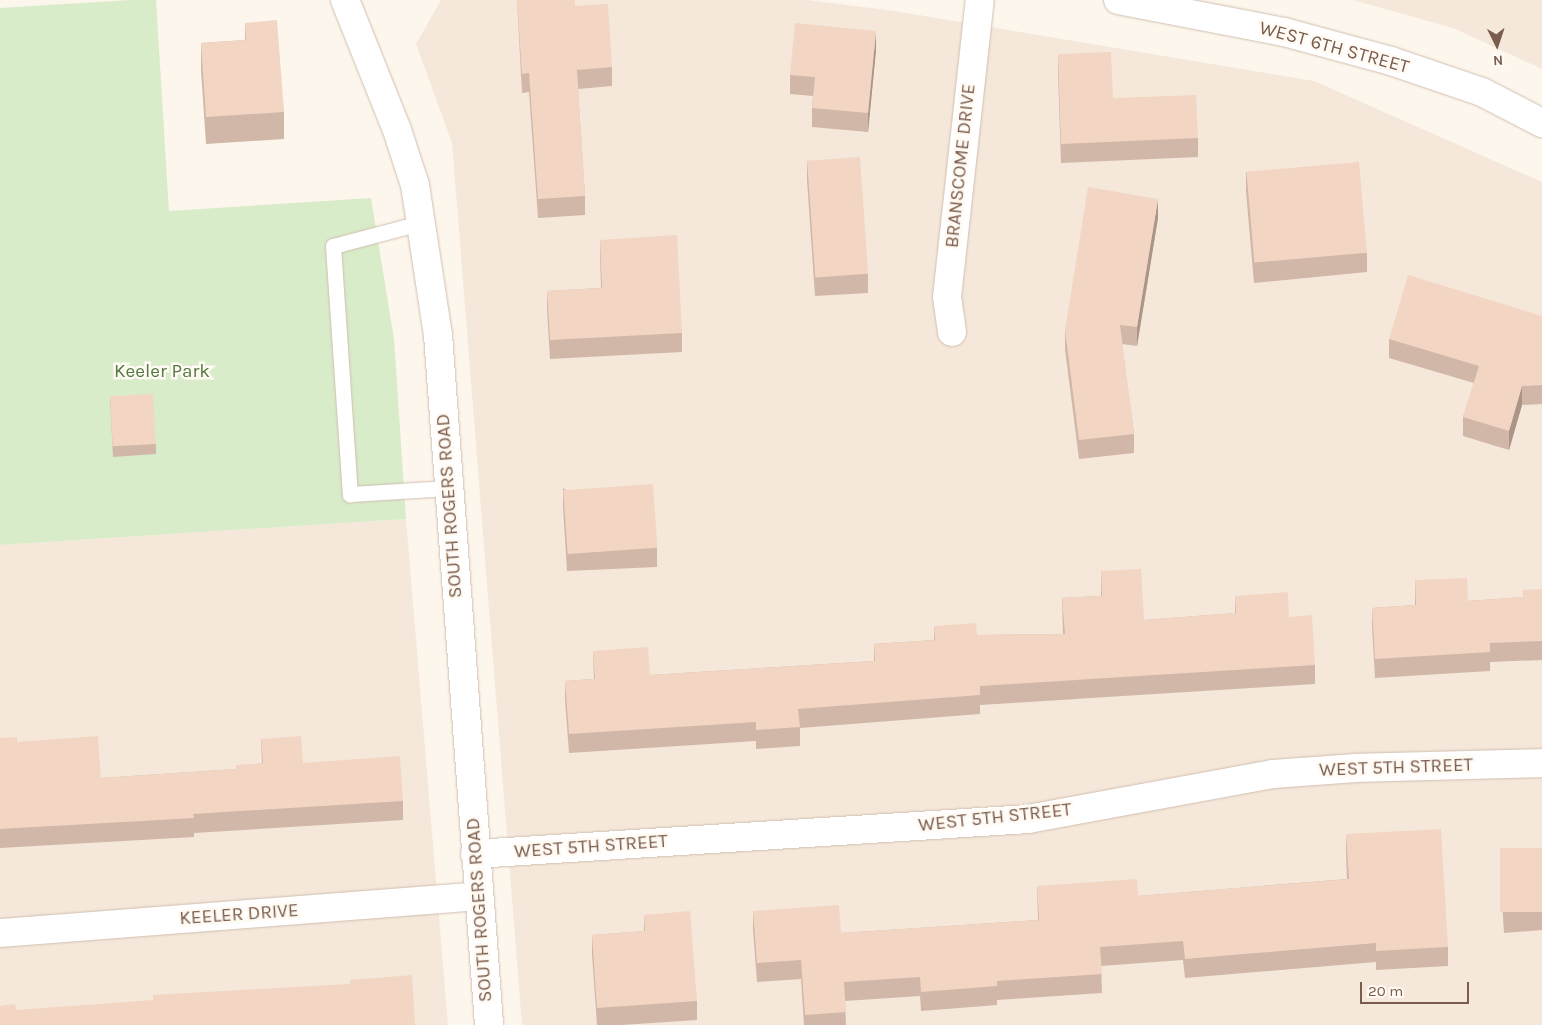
<!DOCTYPE html>
<style>
body{margin:0}
#map{position:relative;width:1542px;height:1025px;overflow:hidden;background:#fdf6ec;font-family:Karla,sans-serif}
div>[style]{position:absolute}
[style*='--x']{left:calc(var(--x)*1px);top:calc(var(--y)*1px);width:calc(var(--w)*1px);rotate:calc(var(--a)*1deg)}
.residential>*{inset:0;background:#f5e8da}
.green>*{inset:0;background:#d8ecc9}
.roads{filter:drop-shadow(0 0 1px #d1beb0) drop-shadow(0 0 1px #d1beb0)}
.service>*{height:15px;margin:-7.5px;padding:0 7.5px;transform-origin:7.5px;border-radius:7.5px;background:#fff}
.minor>*{height:28px;margin:-14px;padding:0 14px;transform-origin:14px;border-radius:14px;background:#fff}
.tertiary>*{height:28px;margin:-14px;padding:0 14px;transform-origin:14px;border-radius:14px;background:#fff}
.wall>*{inset:0;background:#d1b7a8}
.shaded-wall>*{inset:0;background:#aa9588}
.building>*{inset:0;background:#f3d5c3;transform-origin:0 0}
span{translate:-50% -50%;white-space:nowrap;text-align:center;line-height:1.15;-webkit-text-stroke:5px #fffaf3;paint-order:stroke}
.street-label{font-size:19px;color:#7a5c4d}
.park-label{font-size:19px;color:#537a41}
.north{position:absolute;left:1472px;top:20px;width:50px;height:50px;-webkit-text-stroke:4px #fffaf3;paint-order:stroke;rotate:176deg;font-size:14px;font-weight:700;line-height:20px;text-align:center;color:#7a5c4d}
.north::after{content:'';display:block;margin:auto;width:18px;height:22px;background:#7a5c4d;clip-path:polygon(50% 0,100% 100%,50% 72%,0 100%)}
.scale{position:absolute;left:1360px;top:982px;width:109px;height:22px;box-sizing:border-box;border:2px solid #7a5c4d;border-top:0;padding-left:6px;font-size:15px;line-height:18px;white-space:nowrap;color:#7a5c4d;-webkit-text-stroke:4px #fffaf3;paint-order:stroke}
</style>
<div id="map">
<div class="residential">
<div style="clip-path:polygon(441px 0,807px 0,895px 11px,1314px 81px,1542px 182px,1542px 1025px,522px 1025px,452px 143px,416px 44px)"></div>
<div style="clip-path:polygon(1353px 0,1542px 0,1542px 69px,1453px 28px)"></div>
<div style="clip-path:polygon(406px 519px,448px 1025px,0 1025px,0 545px)"></div>
</div>
<div class="green">
<div style="clip-path:polygon(130px 0,156px 0,169px 211px,371px 198px,394px 339px,406px 519px,0 545px,0 8px)"></div>
</div>
<div class="roads">
<div class="service">
<div style="--x:420;--y:223;--w:90;--a:165.2"></div>
<div style="--x:333;--y:246;--w:249;--a:86.1"></div>
<div style="--x:350;--y:494;--w:99;--a:-3.5"></div>
</div>
<div class="minor">
<div style="--x:952;--y:332;--w:35;--a:-98"></div>
<div style="--x:947;--y:297;--w:299;--a:-83.7"></div>
<div style="--x:475;--y:854;--w:554;--a:-3.62"></div>
<div style="--x:1028;--y:819;--w:249;--a:-10.4"></div>
<div style="--x:1273;--y:774;--w:83;--a:-4.1"></div>
<div style="--x:1356;--y:768;--w:186;--a:-1.5"></div>
<div style="--x:0;--y:933;--w:480;--a:-4.4"></div>
</div>
<div class="tertiary">
<div style="--x:345;--y:0;--w:140;--a:68.2"></div>
<div style="--x:397;--y:130;--w:58;--a:71.9"></div>
<div style="--x:415;--y:185;--w:152;--a:81.3"></div>
<div style="--x:438;--y:335;--w:692;--a:85.77"></div>
<div style="--x:1118;--y:0;--w:169;--a:10.9"></div>
<div style="--x:1284;--y:32;--w:111;--a:15.2"></div>
<div style="--x:1391;--y:61;--w:96;--a:18.8"></div>
<div style="--x:1482;--y:92;--w:68;--a:27.3"></div>
</div>
</div>
<div class="wall">
<div style="clip-path:polygon(517px 0,575px 0,575px 6px,612px 67px,612px 86px,578px 89px,585px 196px,585px 215px,538px 218px,529px 92px,522px 93px)"></div>
<div style="clip-path:polygon(245px 23px,284px 112px,284px 139px,206px 144px,201px 70px,201px 43px,245px 40px)"></div>
<div style="clip-path:polygon(876px 50px,868px 132px,812px 127px,812px 108px,813px 96px,790px 94px,790px 75px)"></div>
<div style="clip-path:polygon(1058px 54px,1113px 98px,1198px 138px,1198px 157px,1061px 163px,1058px 73px)"></div>
<div style="clip-path:polygon(807px 161px,868px 274px,868px 293px,815px 296px,807px 180px)"></div>
<div style="clip-path:polygon(1246px 172px,1367px 253px,1367px 272px,1254px 283px,1246px 191px)"></div>
<div style="clip-path:polygon(1158px 218px,1137px 346px,1122px 344px,1134px 434px,1134px 453px,1079px 459px,1065px 349px,1065px 330px)"></div>
<div style="clip-path:polygon(600px 240px,682px 333px,682px 352px,550px 359px,547px 310px,547px 291px,601px 288px,600px 258px)"></div>
<div style="clip-path:polygon(1542px 316px,1542px 404px,1522px 405px,1509px 450px,1463px 436px,1463px 417px,1474px 383px,1389px 358px,1389px 339px)"></div>
<div style="clip-path:polygon(110px 397px,156px 444px,156px 454px,113px 457px)"></div>
<div style="clip-path:polygon(563px 488px,657px 548px,657px 567px,567px 571px,563px 507px)"></div>
<div style="clip-path:polygon(1101px 571px,1144px 620px,1235px 613px,1235px 596px,1289px 617px,1315px 665px,1315px 684px,980px 705px,980px 714px,800px 728px,800px 746px,756px 749px,756px 741px,569px 753px,565px 700px,565px 681px,594px 679px,593px 651px,650px 675px,874px 661px,874px 644px,934px 640px,934px 626px,977px 635px,1063px 634px,1062px 598px,1101px 596px)"></div>
<div style="clip-path:polygon(1415px 580px,1468px 601px,1523px 597px,1542px 589px,1542px 660px,1490px 662px,1490px 671px,1375px 678px,1372px 627px,1372px 608px,1415px 605px)"></div>
<div style="clip-path:polygon(0 738px,101px 778px,236px 769px,262px 763px,261px 739px,303px 763px,403px 801px,403px 820px,194px 833px,194px 837px,0 848px)"></div>
<div style="clip-path:polygon(1346px 834px,1448px 947px,1448px 966px,1376px 970px,1376px 962px,1185px 978px,1183px 960px,1101px 966px,1102px 993px,997px 1000px,997px 1005px,921px 1011px,920px 996px,845px 1001px,846px 1025px,804px 1025px,801px 979px,757px 982px,753px 930px,753px 911px,841px 933px,1038px 920px,1037px 886px,1138px 896px,1347px 879px,1346px 853px)"></div>
<div style="clip-path:polygon(1542px 848px,1542px 930px,1504px 933px,1500px 870px,1500px 851px)"></div>
<div style="clip-path:polygon(644px 915px,697px 1001px,697px 1020px,622px 1025px,597px 1025px,592px 954px,592px 935px,644px 931px)"></div>
</div>
<div class="shaded-wall">
<div style="clip-path:polygon(876px 31px,876px 50px,868px 132px,868px 113px)"></div>
<div style="clip-path:polygon(1158px 199px,1158px 218px,1137px 346px,1137px 327px)"></div>
<div style="clip-path:polygon(1522px 386px,1522px 405px,1509px 450px,1509px 431px)"></div>
</div>
<div class="building">
<div style="clip-path:polygon(517px 0,575px 0,575px 6px,608px 4px,612px 67px,577px 70px,585px 196px,538px 199px,529px 73px,522px 74px)"></div>
<div style="clip-path:polygon(277px 20px,284px 112px,206px 117px,201px 43px,246px 40px,245px 23px)"></div>
<div style="clip-path:polygon(795px 23px,876px 31px,868px 113px,812px 108px,815px 77px,790px 75px)"></div>
<div style="clip-path:polygon(1111px 52px,1113px 98px,1196px 95px,1198px 138px,1061px 144px,1058px 54px)"></div>
<div style="left:860px;top:157px;width:117px;height:53px;rotate:86deg"></div>
<div style="left:1359px;top:162px;width:91px;height:113px;rotate:85deg"></div>
<div style="clip-path:polygon(1088px 187px,1158px 199px,1137px 327px,1120px 325px,1134px 434px,1079px 440px,1065px 330px)"></div>
<div style="clip-path:polygon(677px 235px,682px 333px,550px 340px,547px 291px,602px 288px,600px 240px)"></div>
<div style="clip-path:polygon(1408px 275px,1542px 316px,1542px 385px,1522px 386px,1509px 431px,1463px 417px,1479px 366px,1389px 339px)"></div>
<div style="left:153px;top:394px;width:50px;height:43px;rotate:87deg"></div>
<div style="left:653px;top:484px;width:64px;height:90px;rotate:86deg"></div>
<div style="clip-path:polygon(1141px 569px,1144px 620px,1236px 613px,1235px 596px,1288px 592px,1289px 617px,1312px 615px,1315px 665px,980px 686px,980px 695px,798px 709px,800px 727px,756px 730px,756px 722px,569px 734px,565px 681px,595px 679px,593px 651px,648px 647px,650px 675px,875px 661px,874px 644px,935px 640px,934px 626px,976px 623px,977px 635px,1065px 634px,1062px 598px,1102px 596px,1101px 571px)"></div>
<div style="clip-path:polygon(1467px 578px,1468px 601px,1523px 597px,1523px 590px,1542px 589px,1542px 641px,1490px 643px,1490px 652px,1375px 659px,1372px 608px,1416px 605px,1415px 580px)"></div>
<div style="clip-path:polygon(98px 736px,101px 778px,236px 769px,236px 765px,263px 763px,261px 739px,301px 736px,303px 763px,400px 756px,403px 801px,193px 814px,194px 818px,0 829px,0 738px,17px 737px,17px 742px)"></div>
<div style="clip-path:polygon(1441px 829px,1448px 947px,1376px 951px,1376px 943px,1185px 959px,1183px 941px,1100px 947px,1102px 974px,997px 981px,997px 986px,921px 992px,920px 977px,844px 982px,846px 1012px,805px 1015px,801px 960px,757px 963px,753px 911px,839px 905px,841px 933px,1039px 920px,1037px 886px,1137px 879px,1138px 896px,1349px 879px,1346px 834px)"></div>
<div style="left:1542px;top:848px;width:64px;height:42px;rotate:90deg"></div>
<div style="clip-path:polygon(690px 911px,697px 1001px,597px 1008px,592px 935px,645px 931px,644px 915px)"></div>
<div style="clip-path:polygon(412px 975px,415px 1025px,0 1025px,0 1006px,15px 1004px,16px 1010px,153px 1000px,153px 995px,350px 984px,350px 980px)"></div>
</div>
<div class="street-label">
<span style="left:1334px;top:48px;rotate:15deg">WEST 6TH STREET</span>
<span style="left:961px;top:166px;rotate:-84deg">BRANSCOME DRIVE</span>
<span style="left:450px;top:506px;rotate:-94deg">SOUTH ROGERS ROAD</span>
<span style="left:1396px;top:768px;rotate:-2deg">WEST 5TH STREET</span>
<span style="left:995px;top:818px;rotate:-6deg">WEST 5TH STREET</span>
<span style="left:591px;top:847px;rotate:-4deg">WEST 5TH STREET</span>
<span style="left:480px;top:910px;rotate:-94deg">SOUTH ROGERS ROAD</span>
<span style="left:239px;top:915px;rotate:-4deg">KEELER DRIVE</span>
</div>
<div class="park-label">
<span style="left:162px;top:372px">Keeler Park</span>
</div>
<div class="north">N</div>
<div class="scale">20 m</div>
</div>
